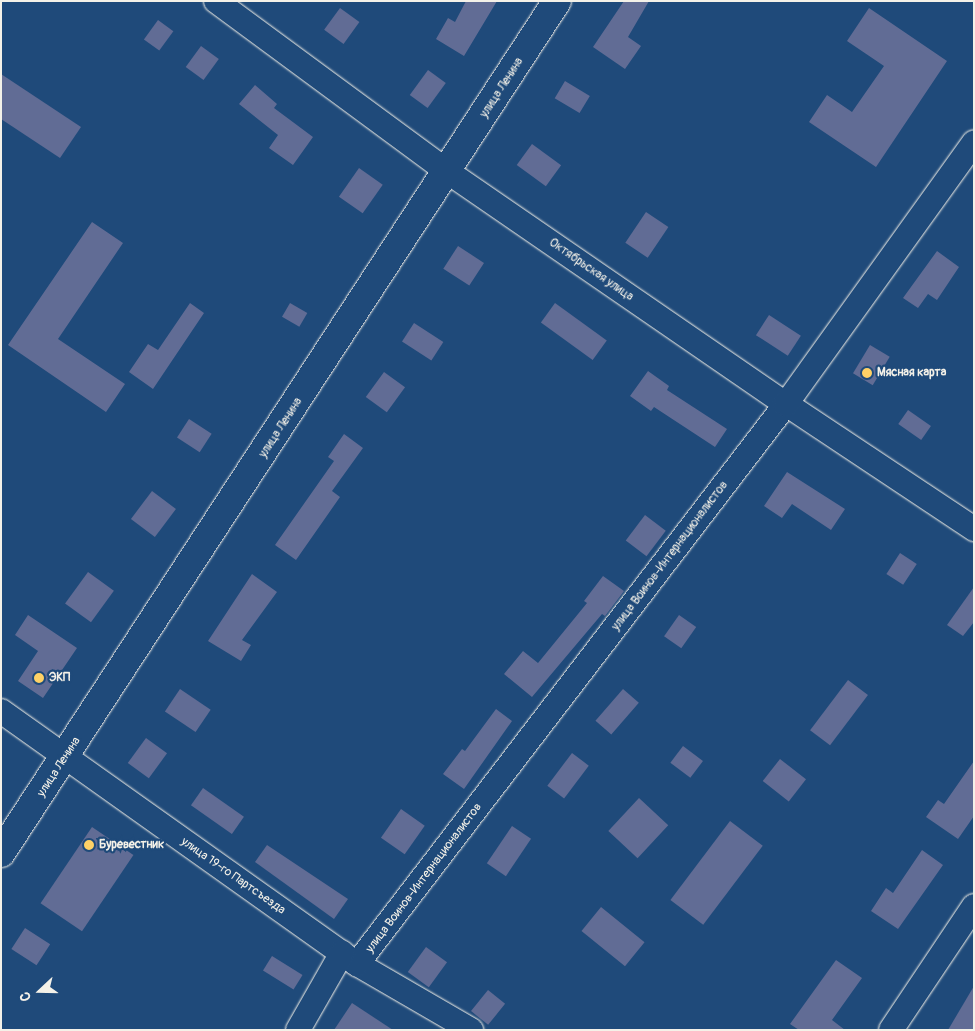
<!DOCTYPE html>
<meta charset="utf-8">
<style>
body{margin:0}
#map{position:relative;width:975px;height:1031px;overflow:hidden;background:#1f4a7a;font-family:Pangolin,sans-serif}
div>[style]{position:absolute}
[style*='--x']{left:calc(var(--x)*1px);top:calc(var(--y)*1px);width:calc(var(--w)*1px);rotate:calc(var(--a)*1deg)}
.building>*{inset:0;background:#616c95;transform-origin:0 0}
.roads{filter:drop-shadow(0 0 1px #f4f1e8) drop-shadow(0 0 1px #f4f1e8)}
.street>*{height:24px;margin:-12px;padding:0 12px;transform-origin:12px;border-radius:12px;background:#1f4a7a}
.secondary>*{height:28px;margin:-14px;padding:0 14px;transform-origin:14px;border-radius:14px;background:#1f4a7a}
.dots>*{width:14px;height:14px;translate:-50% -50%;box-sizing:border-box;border:2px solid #1f4a7a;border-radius:50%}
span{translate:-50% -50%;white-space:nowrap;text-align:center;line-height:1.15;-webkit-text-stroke:4.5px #1f4a7a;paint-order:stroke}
.street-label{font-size:12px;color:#f4f1e8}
.poi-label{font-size:12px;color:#f4f1e8;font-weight:700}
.left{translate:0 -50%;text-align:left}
.frame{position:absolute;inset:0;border:2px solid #f4f1e8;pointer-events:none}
.north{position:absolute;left:15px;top:966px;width:50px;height:50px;-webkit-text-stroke:4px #1f4a7a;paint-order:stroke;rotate:249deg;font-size:14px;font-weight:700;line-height:20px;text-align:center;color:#f4f1e8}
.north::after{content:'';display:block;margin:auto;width:18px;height:22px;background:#f4f1e8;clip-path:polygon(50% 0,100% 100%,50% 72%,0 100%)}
</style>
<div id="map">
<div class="building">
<div style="clip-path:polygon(466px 1px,497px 1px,464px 56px,436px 39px,448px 18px,455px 22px)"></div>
<div style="clip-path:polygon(624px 1px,649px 1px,628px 37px,641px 46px,625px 69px,593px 47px)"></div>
<div style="left:340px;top:8px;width:24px;height:27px;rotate:36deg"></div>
<div style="clip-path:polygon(869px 8px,947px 61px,876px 167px,809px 122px,827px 95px,852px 112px,884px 66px,847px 41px)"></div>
<div style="left:158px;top:20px;width:19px;height:24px;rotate:36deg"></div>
<div style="left:201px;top:46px;width:22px;height:26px;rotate:36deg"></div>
<div style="left:428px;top:70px;width:22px;height:31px;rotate:36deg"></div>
<div style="clip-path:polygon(1px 74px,81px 127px,60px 158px,1px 119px)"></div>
<div style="left:565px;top:81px;width:29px;height:20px;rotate:31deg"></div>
<div style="clip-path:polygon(255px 85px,277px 104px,274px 108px,313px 137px,293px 165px,269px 148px,278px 135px,239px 104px)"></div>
<div style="left:532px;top:144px;width:36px;height:26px;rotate:36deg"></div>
<div style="left:359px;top:168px;width:29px;height:35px;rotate:35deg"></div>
<div style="left:646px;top:212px;width:27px;height:37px;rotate:34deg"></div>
<div style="clip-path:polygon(92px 222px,123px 243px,58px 339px,125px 384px,106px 412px,8px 345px)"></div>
<div style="left:458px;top:246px;width:31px;height:27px;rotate:33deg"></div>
<div style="clip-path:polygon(937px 251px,959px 267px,937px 300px,928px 294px,918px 308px,903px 298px)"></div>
<div style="clip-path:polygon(190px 303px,204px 313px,153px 389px,129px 372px,148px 344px,158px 350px)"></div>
<div style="left:290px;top:303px;width:20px;height:16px;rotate:30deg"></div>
<div style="left:555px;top:303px;width:64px;height:24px;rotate:36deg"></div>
<div style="left:769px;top:315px;width:38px;height:24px;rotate:33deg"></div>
<div style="left:414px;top:323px;width:35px;height:22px;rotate:33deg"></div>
<div style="left:870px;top:345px;width:23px;height:33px;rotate:31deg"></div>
<div style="clip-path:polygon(648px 371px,669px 386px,667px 390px,727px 429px,715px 447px,654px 407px,651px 411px,630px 396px)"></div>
<div style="left:384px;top:372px;width:26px;height:31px;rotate:36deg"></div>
<div style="left:908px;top:410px;width:28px;height:17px;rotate:35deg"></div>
<div style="left:189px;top:419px;width:27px;height:22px;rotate:33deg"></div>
<div style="clip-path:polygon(344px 434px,363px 448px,332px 491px,340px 497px,296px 560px,275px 545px,334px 461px,328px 457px)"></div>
<div style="clip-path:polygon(787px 472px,845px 509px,831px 530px,792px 504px,782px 518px,764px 506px)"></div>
<div style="left:152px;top:491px;width:30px;height:35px;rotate:37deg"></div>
<div style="left:645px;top:515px;width:26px;height:32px;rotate:37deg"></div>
<div style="left:900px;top:553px;width:20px;height:25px;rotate:33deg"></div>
<div style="left:88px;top:572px;width:32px;height:39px;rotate:36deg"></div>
<div style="clip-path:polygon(252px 574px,277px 592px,242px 640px,251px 645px,241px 661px,208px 641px)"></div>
<div style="clip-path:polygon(603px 576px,624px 591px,605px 616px,602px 614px,532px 697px,504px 674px,523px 651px,538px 663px,587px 603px,584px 601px)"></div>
<div style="clip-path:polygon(974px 587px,974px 622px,963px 636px,947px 625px)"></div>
<div style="clip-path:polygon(28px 615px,77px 648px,43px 698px,18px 681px,38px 651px,15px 635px)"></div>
<div style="left:679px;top:615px;width:21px;height:26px;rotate:35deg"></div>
<div style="left:848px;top:680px;width:25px;height:63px;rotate:37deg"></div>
<div style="left:180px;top:689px;width:37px;height:27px;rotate:34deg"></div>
<div style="left:623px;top:689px;width:21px;height:42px;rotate:41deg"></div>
<div style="clip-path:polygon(496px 709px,512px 721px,464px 789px,443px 774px,462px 749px,465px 751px)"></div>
<div style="left:146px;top:738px;width:26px;height:31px;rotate:36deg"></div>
<div style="left:683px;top:746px;width:25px;height:21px;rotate:37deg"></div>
<div style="left:572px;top:753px;width:21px;height:41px;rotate:37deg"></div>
<div style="left:780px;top:759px;width:33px;height:28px;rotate:38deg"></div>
<div style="clip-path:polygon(974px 761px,974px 816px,958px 839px,926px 817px,938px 800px,944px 804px)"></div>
<div style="left:203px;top:788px;width:50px;height:21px;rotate:35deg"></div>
<div style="left:639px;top:798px;width:40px;height:45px;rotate:43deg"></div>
<div style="left:401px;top:809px;width:29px;height:35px;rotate:35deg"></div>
<div style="left:730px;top:821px;width:41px;height:99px;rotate:37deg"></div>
<div style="left:512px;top:826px;width:23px;height:45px;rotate:34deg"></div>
<div style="left:92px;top:827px;width:50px;height:92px;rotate:34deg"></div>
<div style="clip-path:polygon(267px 845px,348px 899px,334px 919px,255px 862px)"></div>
<div style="clip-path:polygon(922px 850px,943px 865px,898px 929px,871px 911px,886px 888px,893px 893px)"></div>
<div style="left:601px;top:907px;width:56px;height:31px;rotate:39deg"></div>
<div style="left:25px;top:928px;width:30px;height:25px;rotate:33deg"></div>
<div style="left:426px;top:947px;width:26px;height:31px;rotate:36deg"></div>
<div style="left:272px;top:956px;width:36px;height:17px;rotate:32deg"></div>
<div style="clip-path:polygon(836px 960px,862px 978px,832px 1020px,845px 1030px,799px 1030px,790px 1024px)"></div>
<div style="clip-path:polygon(974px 986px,974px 1030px,948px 1030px)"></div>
<div style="left:488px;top:990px;width:22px;height:27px;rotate:39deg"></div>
<div style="clip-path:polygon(352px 1003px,393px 1030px,334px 1030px)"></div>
</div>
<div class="roads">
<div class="street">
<div style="--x:216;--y:1;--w:288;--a:36.4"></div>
<div style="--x:448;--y:172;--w:410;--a:34.5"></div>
<div style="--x:786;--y:404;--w:226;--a:33.6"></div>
<div style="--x:1;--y:711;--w:437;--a:35.4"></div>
<div style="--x:357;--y:964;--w:132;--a:30.1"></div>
<div style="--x:357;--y:964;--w:705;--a:-52.55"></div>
<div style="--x:786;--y:404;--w:322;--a:-54.3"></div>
<div style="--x:298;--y:1030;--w:89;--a:-60.3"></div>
<div style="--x:891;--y:1030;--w:149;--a:-56.2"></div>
</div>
<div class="secondary">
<div style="--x:1;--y:853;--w:1017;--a:-56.87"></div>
</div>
</div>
<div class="dots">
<div style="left:867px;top:373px;background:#ffd166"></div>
<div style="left:39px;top:678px;background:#ffd166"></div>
<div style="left:89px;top:845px;background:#ffd166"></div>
</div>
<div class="street-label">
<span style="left:502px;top:88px;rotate:-57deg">улица Ленина</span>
<span style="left:591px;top:270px;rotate:35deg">Октябрьская улица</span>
<span style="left:281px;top:428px;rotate:-57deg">улица Ленина</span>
<span style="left:670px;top:556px;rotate:-53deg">улица Воинов-Интернационалистов</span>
<span style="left:59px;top:767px;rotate:-57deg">улица Ленина</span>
<span style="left:233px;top:876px;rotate:35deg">улица 19-го Партсъезда</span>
<span style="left:424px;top:878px;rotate:-53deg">улица Воинов-Интернационалистов</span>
</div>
<div class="poi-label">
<span class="left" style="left:877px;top:373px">Мясная карта</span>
<span class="left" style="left:49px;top:678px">ЭКП</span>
<span class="left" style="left:99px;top:845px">Буревестник</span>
</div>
<div class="frame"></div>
<div class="north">С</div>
</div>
